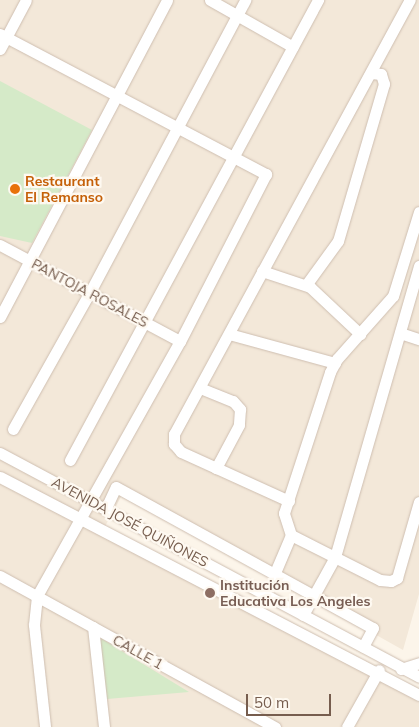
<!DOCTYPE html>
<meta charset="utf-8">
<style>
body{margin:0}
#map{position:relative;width:419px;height:727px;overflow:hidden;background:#fcf5ea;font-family:Mulish,sans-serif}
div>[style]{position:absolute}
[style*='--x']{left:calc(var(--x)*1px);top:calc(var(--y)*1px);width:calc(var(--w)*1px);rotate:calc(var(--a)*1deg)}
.residential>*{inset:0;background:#f3e8d9}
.green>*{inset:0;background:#d5eac8}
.roads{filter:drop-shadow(0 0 1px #cebeb0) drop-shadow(0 0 1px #cebeb0)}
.minor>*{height:11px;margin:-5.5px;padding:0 5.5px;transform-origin:5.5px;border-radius:5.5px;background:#fff}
.dots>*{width:14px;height:14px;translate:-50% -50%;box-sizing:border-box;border:2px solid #fef9f1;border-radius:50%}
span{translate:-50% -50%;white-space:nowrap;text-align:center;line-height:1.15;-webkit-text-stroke:4.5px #fef9f1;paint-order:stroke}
.food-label{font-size:14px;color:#c56008;font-weight:700}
.left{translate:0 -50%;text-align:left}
.street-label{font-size:14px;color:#765d4e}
.education-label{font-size:14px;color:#785e54;font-weight:700}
.scale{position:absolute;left:246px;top:694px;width:85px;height:22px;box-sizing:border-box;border:2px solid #765d4e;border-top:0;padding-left:6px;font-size:15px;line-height:18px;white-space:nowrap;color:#765d4e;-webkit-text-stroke:4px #fef9f1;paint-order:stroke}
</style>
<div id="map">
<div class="residential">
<div style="clip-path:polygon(0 0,419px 0,419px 594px,403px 650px,123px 493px,102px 532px,419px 697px,419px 727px,0 727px)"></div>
</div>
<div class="green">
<div style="clip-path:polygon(0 81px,92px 130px,32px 243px,0 236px)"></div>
<div style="clip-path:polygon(99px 637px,189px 692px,107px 699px)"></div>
</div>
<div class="roads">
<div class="minor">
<div style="--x:210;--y:0;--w:95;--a:29.5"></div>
<div style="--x:0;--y:34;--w:301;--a:27.8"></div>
<div style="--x:266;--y:174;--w:188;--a:117.2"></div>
<div style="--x:180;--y:341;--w:292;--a:119.3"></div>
<div style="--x:37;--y:596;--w:29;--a:96"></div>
<div style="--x:34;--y:625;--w:103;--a:83.8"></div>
<div style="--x:0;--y:49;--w:55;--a:-62"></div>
<div style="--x:0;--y:245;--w:204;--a:28.1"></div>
<div style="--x:262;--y:271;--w:51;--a:18.4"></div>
<div style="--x:310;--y:287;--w:69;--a:43.2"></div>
<div style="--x:306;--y:285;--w:54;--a:-54"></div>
<div style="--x:338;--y:241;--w:164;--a:-73.7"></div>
<div style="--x:384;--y:84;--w:10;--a:-107"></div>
<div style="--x:381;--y:74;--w:10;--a:-174"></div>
<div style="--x:0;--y:317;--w:358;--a:-62.2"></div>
<div style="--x:400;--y:333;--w:20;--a:18"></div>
<div style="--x:229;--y:334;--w:110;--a:15.3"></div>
<div style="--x:200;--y:388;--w:35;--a:22"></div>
<div style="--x:233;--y:401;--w:11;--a:49"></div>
<div style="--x:240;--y:409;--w:16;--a:94"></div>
<div style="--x:239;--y:425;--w:49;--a:118.1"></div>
<div style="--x:13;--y:429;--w:157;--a:-60.7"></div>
<div style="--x:90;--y:292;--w:331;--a:-62"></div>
<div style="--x:0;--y:453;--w:475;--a:28.1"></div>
<div style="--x:70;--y:460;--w:523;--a:-61.67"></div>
<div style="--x:0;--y:477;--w:472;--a:27.5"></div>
<div style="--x:289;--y:501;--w:119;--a:-155.6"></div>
<div style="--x:181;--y:452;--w:11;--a:-131"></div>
<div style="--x:174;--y:444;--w:10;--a:-90"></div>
<div style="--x:174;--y:434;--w:494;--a:-61.5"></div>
<div style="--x:106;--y:508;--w:23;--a:-65"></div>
<div style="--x:116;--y:487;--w:293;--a:28.8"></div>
<div style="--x:373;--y:628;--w:21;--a:118"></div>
<div style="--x:291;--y:535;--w:100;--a:26.8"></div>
<div style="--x:380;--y:580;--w:11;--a:5"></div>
<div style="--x:391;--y:581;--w:7;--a:-27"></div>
<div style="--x:397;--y:578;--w:79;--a:-73.9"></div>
<div style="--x:274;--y:575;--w:43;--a:-67"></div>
<div style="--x:291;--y:535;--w:23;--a:-108"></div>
<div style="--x:284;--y:513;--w:148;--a:-71.9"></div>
<div style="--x:330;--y:372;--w:15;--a:-62"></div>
<div style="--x:337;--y:359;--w:84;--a:-48.4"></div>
<div style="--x:393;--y:296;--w:88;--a:-72.8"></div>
<div style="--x:0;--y:576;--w:314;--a:28.8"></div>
<div style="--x:303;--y:615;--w:66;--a:-61.1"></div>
<div style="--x:335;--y:557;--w:303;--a:-73.9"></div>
<div style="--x:93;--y:627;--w:101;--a:83.7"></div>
<div style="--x:401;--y:669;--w:19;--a:-18"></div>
<div style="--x:347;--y:727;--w:65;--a:-60.7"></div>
</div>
</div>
<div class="dots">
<div style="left:15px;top:189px;background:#e8710a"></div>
<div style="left:210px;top:593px;background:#8d6e63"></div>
</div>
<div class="food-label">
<span class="left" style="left:25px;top:189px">Restaurant<br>El Remanso</span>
</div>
<div class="street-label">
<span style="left:90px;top:293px;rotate:28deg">PANTOJA ROSALES</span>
<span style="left:130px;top:522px;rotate:28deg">AVENIDA JOSÉ QUIÑONES</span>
<span style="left:138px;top:652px;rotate:29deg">CALLE 1</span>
</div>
<div class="education-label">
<span class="left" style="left:220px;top:593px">Institución<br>Educativa Los Angeles</span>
</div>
<div class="scale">50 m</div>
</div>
